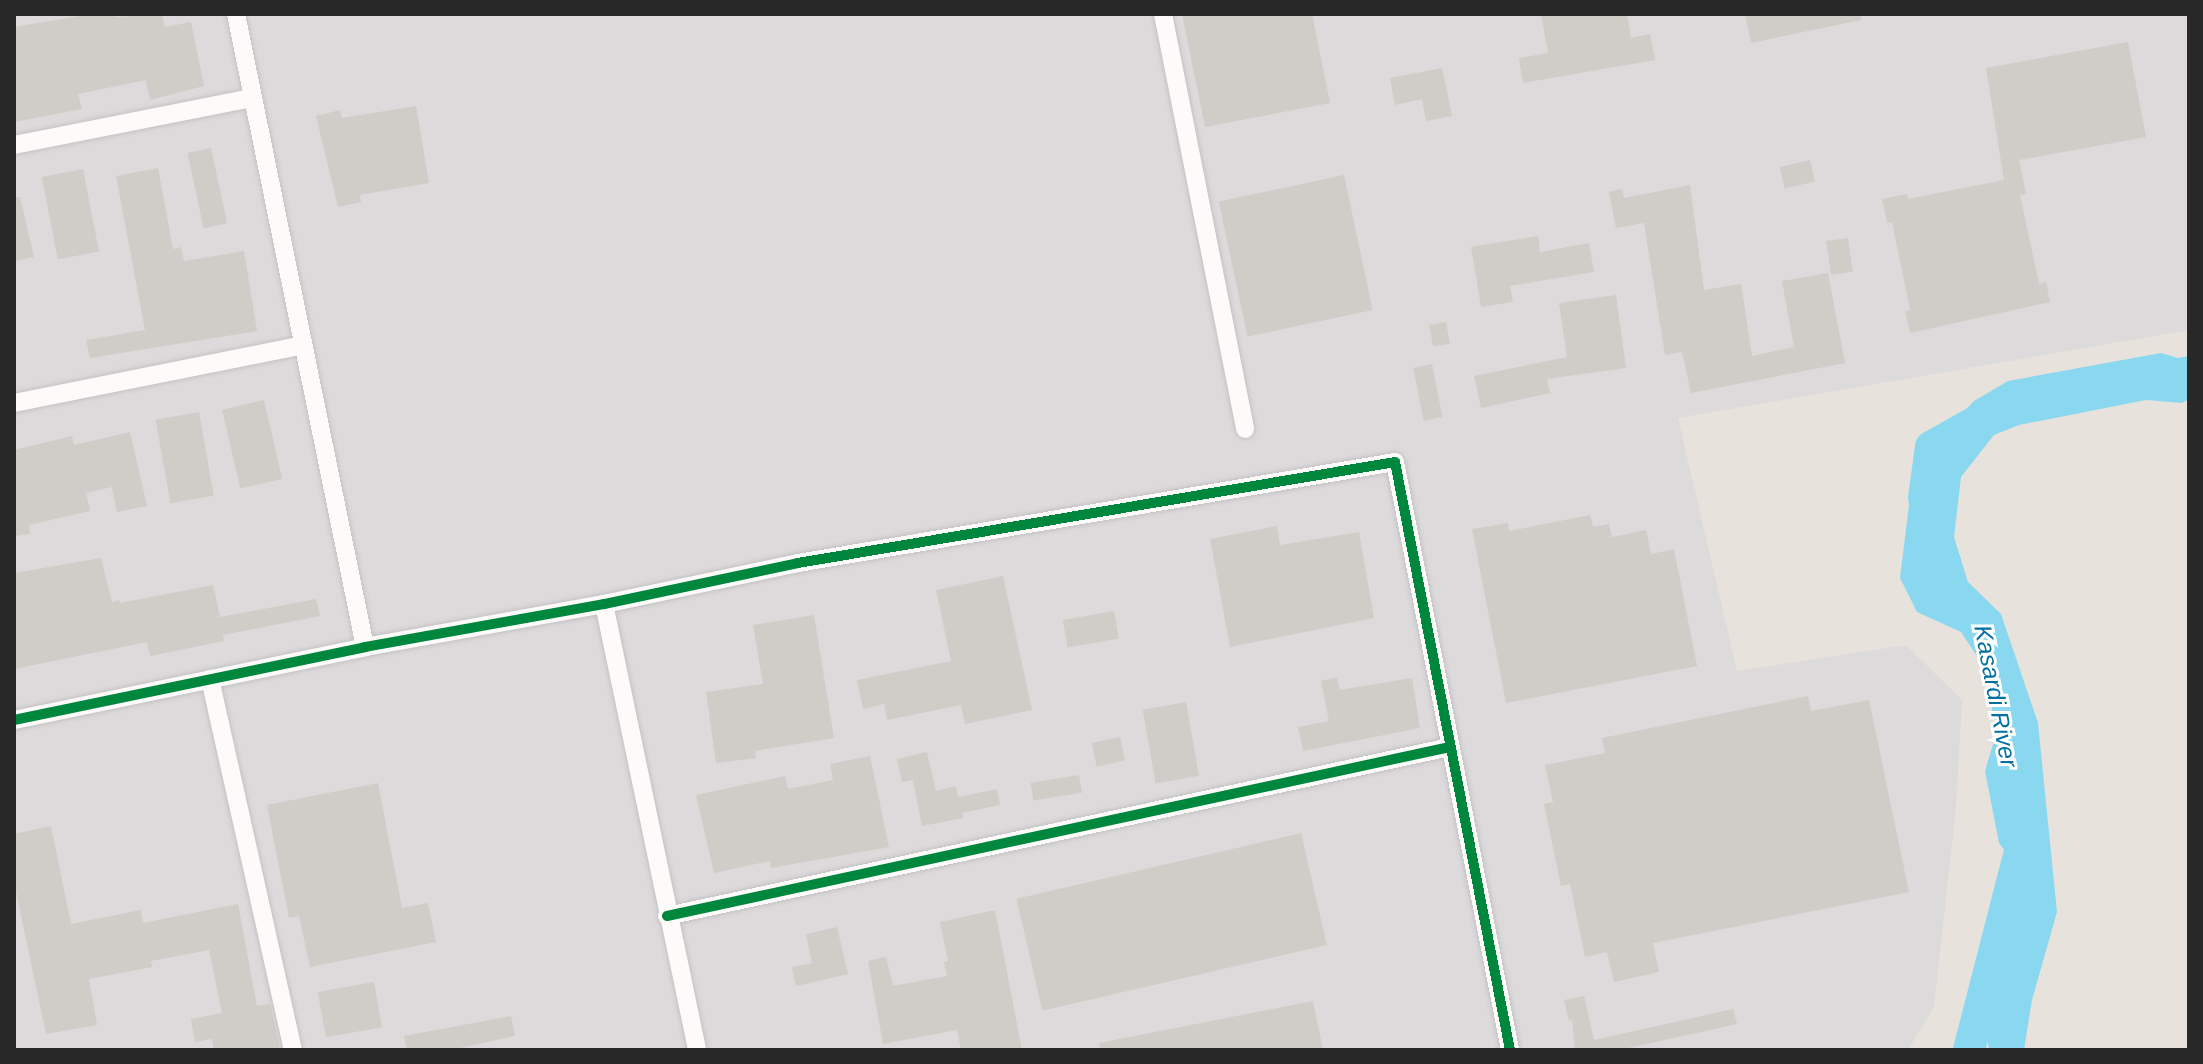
<!DOCTYPE html>
<style>
body{margin:0}
#map{position:relative;width:2203px;height:1064px;overflow:hidden;background:#e8e2dc;font-family:Helvetica,sans-serif}
div>[style]{position:absolute}
[style*='--x']{left:calc(var(--x)*1px);top:calc(var(--y)*1px);width:calc(var(--w)*1px);rotate:calc(var(--a)*1deg)}
.industrial>*{inset:0;background:#dddadc}
.water>*{inset:0;background:#8ad8f0}
.river>*{height:32px;margin:-16px;padding:0 16px;transform-origin:16px;border-radius:16px;background:#8ad8f0}
.building>*{inset:0;background:#d0ccc8;transform-origin:0 0}
.roads{filter:drop-shadow(0 0 2px #c4c2c3) drop-shadow(0 0 2px #c4c2c3)}
.minor>*{height:18px;margin:-9px;padding:0 9px;transform-origin:9px;border-radius:9px;background:#fcfbfa}
.cycleway>*{height:10px;margin:-5px;padding:0 5px;transform-origin:5px;border-radius:5px;background:#00873e}
span{translate:-50% -50%;white-space:nowrap;text-align:center;line-height:1.15;-webkit-text-stroke:6px #fff;paint-order:stroke}
.water-label{font-size:24px;color:#0370a1;font-style:italic}
.frame{position:absolute;inset:0;border:16px solid #282828;pointer-events:none}
</style>
<div id="map">
<div class="industrial">
<div style="clip-path:polygon(14px 14px,2189px 14px,2189px 330px,1678px 418px,1737px 671px,1906px 645px,1962px 700px,1956px 806px,1934px 1007px,1908px 1050px,14px 1050px)"></div>
</div>
<div class="water">
<div style="clip-path:polygon(2161px 353px,2178px 358px,2189px 356px,2189px 399px,2182px 403px,2146px 400px,2019px 425px,1994px 435px,1961px 477px,1954px 537px,1968px 582px,2001px 614px,2038px 723px,2057px 912px,2032px 1000px,2024px 1050px,1989px 1050px,1982px 999px,1991px 943px,2008px 909px,2012px 860px,1999px 843px,1985px 771px,1997px 731px,1982px 664px,1961px 632px,1917px 612px,1900px 578px,1911px 489px,1945px 432px,1974px 401px,2008px 381px)"></div>
</div>
<div class="river">
<div style="--x:1924;--y:498;--w:51;--a:-82.2"></div>
<div style="--x:1931;--y:447;--w:51;--a:-29.6"></div>
<div style="--x:1969;--y:1050;--w:204;--a:-75.6"></div>
</div>
<div class="building">
<div style="clip-path:polygon(91px 14px,114px 14px,115px 17px,162px 14px,165px 27px,191px 22px,204px 86px,150px 100px,146px 80px,78px 94px,82px 109px,14px 122px,14px 27px)"></div>
<div style="clip-path:polygon(1182px 14px,1312px 14px,1330px 103px,1205px 127px)"></div>
<div style="clip-path:polygon(1541px 14px,1627px 14px,1631px 38px,1650px 34px,1655px 60px,1523px 83px,1519px 58px,1548px 53px)"></div>
<div style="clip-path:polygon(1745px 14px,1860px 14px,1861px 20px,1751px 43px)"></div>
<div style="clip-path:polygon(2128px 42px,2146px 137px,2019px 160px,2026px 194px,2020px 195px,2039px 284px,2046px 282px,2050px 302px,1910px 333px,1905px 311px,1910px 310px,1892px 222px,1887px 223px,1882px 199px,1907px 194px,1908px 199px,2004px 180px,1986px 68px)"></div>
<div style="clip-path:polygon(1442px 68px,1452px 116px,1426px 121px,1422px 99px,1395px 105px,1390px 78px)"></div>
<div style="clip-path:polygon(416px 106px,429px 183px,360px 195px,361px 202px,338px 207px,316px 116px,340px 110px,342px 118px)"></div>
<div style="left:211px;top:148px;width:77px;height:24px;rotate:78deg"></div>
<div style="left:1810px;top:160px;width:22px;height:31px;rotate:77deg"></div>
<div style="clip-path:polygon(158px 168px,173px 249px,181px 247px,184px 261px,244px 251px,257px 331px,90px 358px,86px 340px,145px 330px,116px 176px)"></div>
<div style="left:83px;top:169px;width:84px;height:42px;rotate:79deg"></div>
<div style="left:1344px;top:175px;width:138px;height:128px;rotate:78deg"></div>
<div style="clip-path:polygon(1690px 185px,1704px 290px,1741px 284px,1752px 356px,1794px 347px,1782px 281px,1828px 273px,1845px 363px,1691px 393px,1682px 352px,1665px 355px,1644px 223px,1616px 228px,1609px 192px,1622px 189px,1624px 198px)"></div>
<div style="clip-path:polygon(14px 197px,20px 197px,34px 257px,14px 261px)"></div>
<div style="clip-path:polygon(1538px 236px,1540px 252px,1589px 243px,1594px 272px,1510px 286px,1513px 302px,1481px 307px,1471px 247px)"></div>
<div style="left:1848px;top:238px;width:34px;height:22px;rotate:82deg"></div>
<div style="clip-path:polygon(1616px 295px,1626px 368px,1547px 379px,1550px 393px,1481px 408px,1474px 376px,1567px 357px,1559px 303px)"></div>
<div style="left:1446px;top:322px;width:22px;height:17px;rotate:80deg"></div>
<div style="left:1432px;top:364px;width:54px;height:19px;rotate:79deg"></div>
<div style="left:264px;top:400px;width:81px;height:43px;rotate:77deg"></div>
<div style="left:199px;top:412px;width:85px;height:44px;rotate:80deg"></div>
<div style="clip-path:polygon(130px 432px,147px 506px,117px 512px,112px 487px,86px 493px,90px 511px,29px 525px,30px 534px,14px 536px,14px 450px,72px 436px,74px 445px)"></div>
<div style="clip-path:polygon(1590px 515px,1593px 527px,1609px 524px,1612px 537px,1646px 530px,1651px 554px,1674px 549px,1697px 666px,1506px 703px,1472px 529px,1508px 523px,1509px 531px)"></div>
<div style="clip-path:polygon(1277px 526px,1280px 545px,1359px 532px,1374px 618px,1230px 647px,1210px 539px)"></div>
<div style="clip-path:polygon(101px 558px,112px 602px,119px 600px,120px 603px,213px 585px,220px 617px,316px 599px,320px 616px,223px 635px,224px 641px,150px 656px,147px 642px,14px 669px,14px 573px)"></div>
<div style="clip-path:polygon(1003px 576px,1032px 710px,965px 724px,961px 705px,887px 720px,884px 704px,863px 709px,857px 680px,951px 661px,936px 590px)"></div>
<div style="left:1114px;top:611px;width:28px;height:52px;rotate:80deg"></div>
<div style="clip-path:polygon(814px 615px,834px 738px,755px 751px,756px 758px,716px 763px,706px 692px,763px 684px,753px 625px)"></div>
<div style="clip-path:polygon(1337px 677px,1340px 690px,1412px 678px,1420px 728px,1303px 751px,1298px 727px,1329px 721px,1321px 681px)"></div>
<div style="clip-path:polygon(1808px 696px,1811px 711px,1869px 700px,1909px 892px,1653px 943px,1659px 972px,1614px 982px,1607px 952px,1585px 957px,1570px 884px,1561px 886px,1544px 804px,1553px 802px,1545px 765px,1605px 753px,1602px 738px)"></div>
<div style="left:1186px;top:702px;width:75px;height:44px;rotate:80deg"></div>
<div style="left:1120px;top:737px;width:24px;height:29px;rotate:78deg"></div>
<div style="clip-path:polygon(927px 752px,936px 791px,956px 786px,958px 797px,997px 789px,1000px 805px,962px 813px,963px 818px,922px 826px,913px 780px,902px 782px,897px 759px)"></div>
<div style="clip-path:polygon(870px 756px,889px 847px,771px 868px,770px 861px,714px 873px,696px 795px,785px 776px,788px 789px,833px 780px,830px 764px)"></div>
<div style="left:1079px;top:775px;width:18px;height:49px;rotate:81deg"></div>
<div style="clip-path:polygon(378px 783px,402px 908px,428px 903px,436px 942px,310px 967px,299px 916px,289px 918px,267px 805px)"></div>
<div style="clip-path:polygon(51px 826px,71px 924px,141px 910px,143px 923px,238px 904px,257px 1006px,270px 1004px,280px 1050px,214px 1050px,212px 1039px,195px 1042px,191px 1019px,222px 1013px,209px 950px,151px 961px,152px 967px,89px 979px,97px 1025px,46px 1034px,14px 882px,14px 834px)"></div>
<div style="left:1301px;top:833px;width:115px;height:292px;rotate:77deg"></div>
<div style="clip-path:polygon(995px 910px,1022px 1050px,961px 1050px,957px 1030px,883px 1044px,868px 961px,886px 957px,893px 986px,947px 976px,944px 962px,948px 961px,940px 922px)"></div>
<div style="clip-path:polygon(837px 927px,848px 974px,796px 986px,792px 967px,812px 963px,806px 934px)"></div>
<div style="left:374px;top:982px;width:46px;height:57px;rotate:80deg"></div>
<div style="clip-path:polygon(1584px 996px,1594px 1040px,1733px 1009px,1737px 1024px,1619px 1050px,1575px 1050px,1572px 1020px,1569px 1021px,1564px 1000px)"></div>
<div style="clip-path:polygon(1313px 1001px,1323px 1050px,1100px 1050px,1099px 1043px)"></div>
<div style="clip-path:polygon(511px 1016px,515px 1036px,451px 1050px,407px 1050px,404px 1036px)"></div>
</div>
<div class="roads">
<div class="minor">
<div style="--x:236;--y:14;--w:646;--a:78.48"></div>
<div style="--x:1163;--y:14;--w:423;--a:78.8"></div>
<div style="--x:14;--y:145;--w:243;--a:-11.2"></div>
<div style="--x:14;--y:403;--w:295;--a:-11.3"></div>
<div style="--x:604;--y:604;--w:456;--a:78.2"></div>
<div style="--x:210;--y:679;--w:380;--a:77.4"></div>
<div style="--x:14;--y:720;--w:359;--a:-11.7"></div>
<div style="--x:365;--y:647;--w:243;--a:-10.2"></div>
<div style="--x:604;--y:604;--w:198;--a:-11.9"></div>
<div style="--x:798;--y:563;--w:605;--a:-9.6"></div>
<div style="--x:1395;--y:462;--w:599;--a:78.93"></div>
<div style="--x:667;--y:916;--w:801;--a:-12.18"></div>
</div>
</div>
<div class="cycleway">
<div style="--x:14;--y:720;--w:359;--a:-11.7"></div>
<div style="--x:365;--y:647;--w:243;--a:-10.2"></div>
<div style="--x:604;--y:604;--w:198;--a:-11.9"></div>
<div style="--x:798;--y:563;--w:605;--a:-9.6"></div>
<div style="--x:1395;--y:462;--w:599;--a:78.93"></div>
<div style="--x:667;--y:916;--w:801;--a:-12.18"></div>
</div>
<div class="water-label">
<span style="left:1996px;top:696px;rotate:79deg">Kasardi River</span>
</div>
<div class="frame"></div>
</div>
